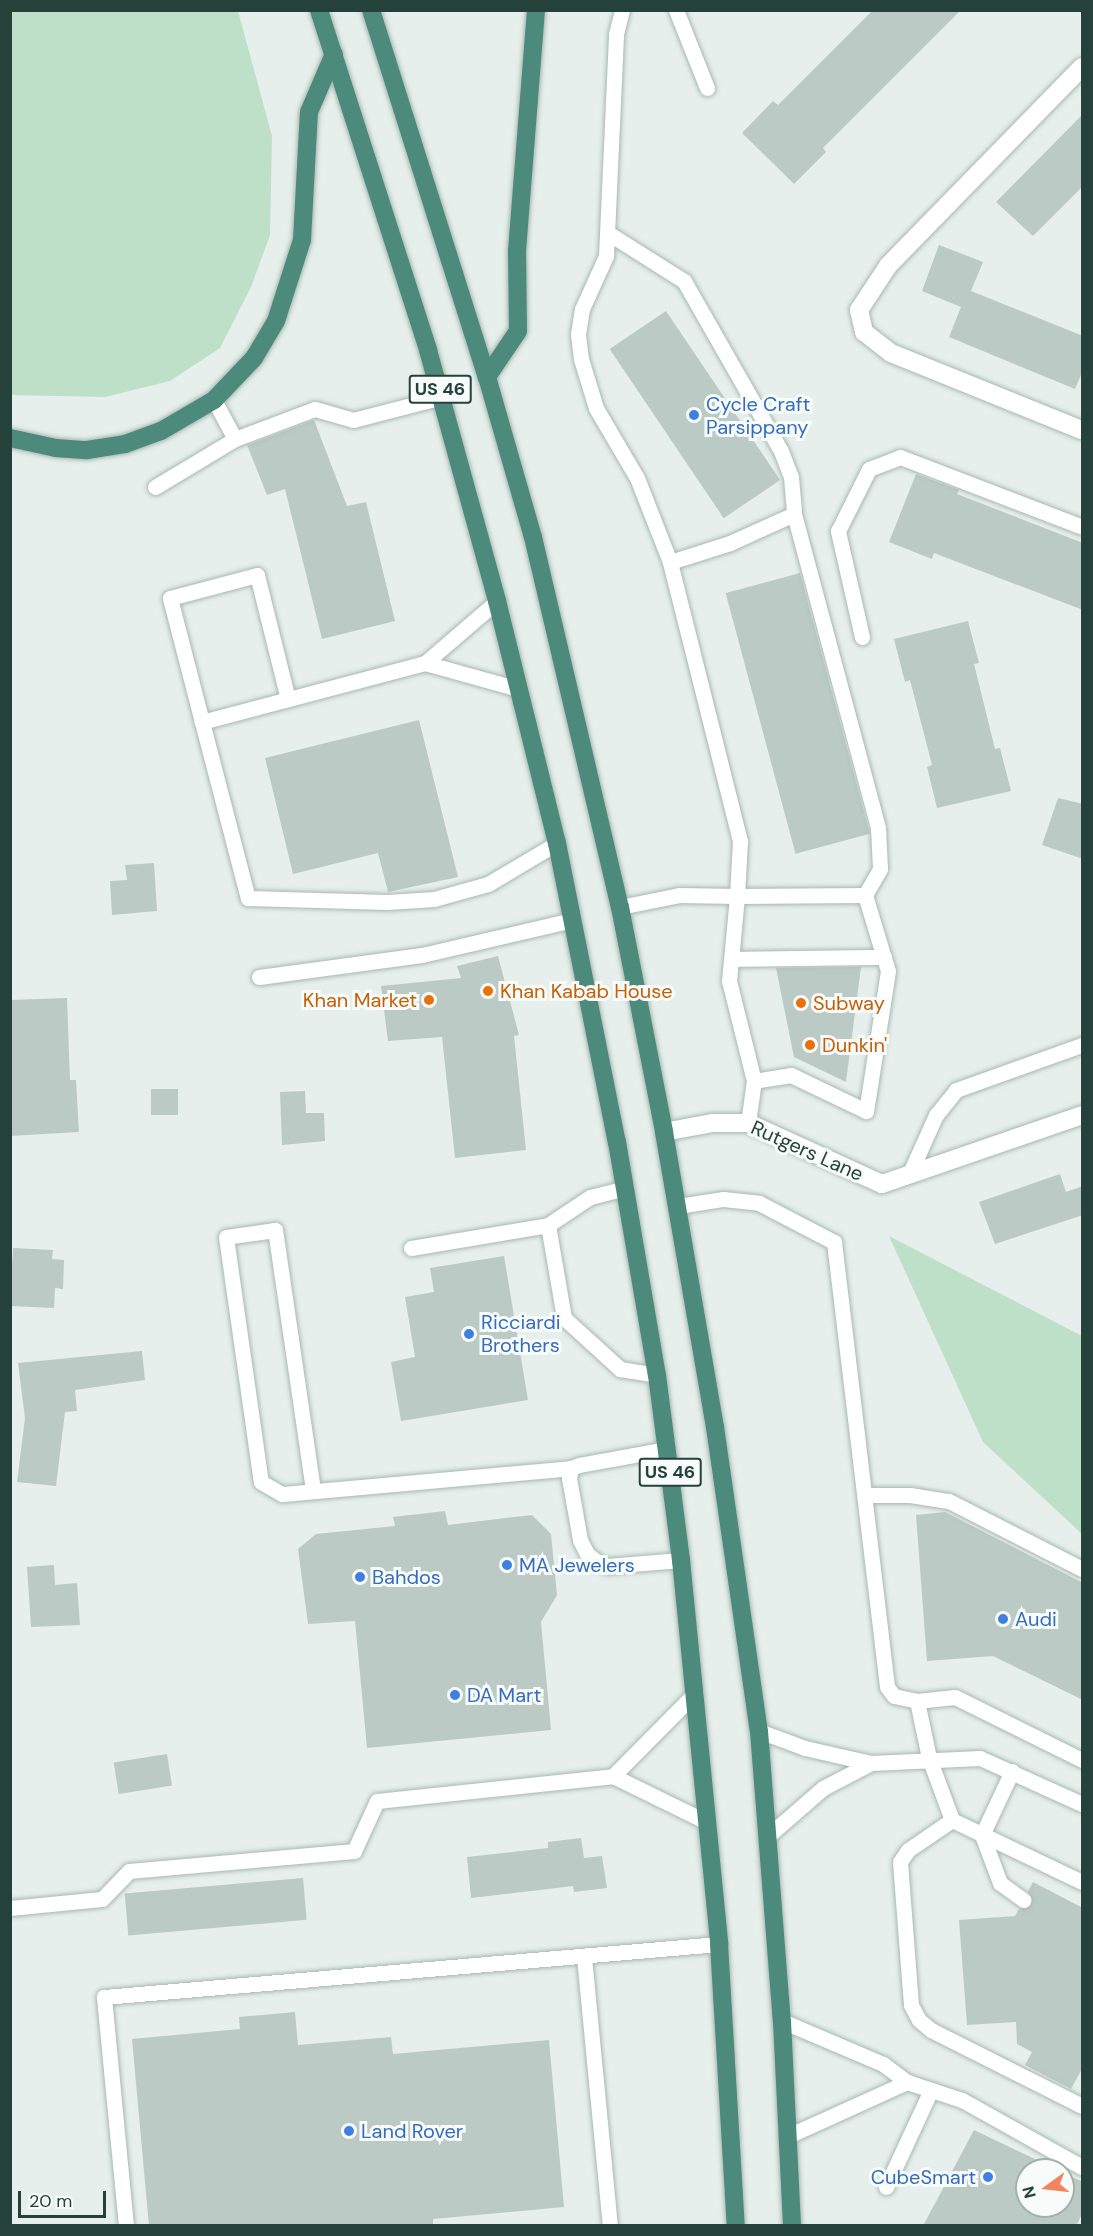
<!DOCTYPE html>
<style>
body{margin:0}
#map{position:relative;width:1093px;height:2236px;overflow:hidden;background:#e6efeb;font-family:"DM Sans",sans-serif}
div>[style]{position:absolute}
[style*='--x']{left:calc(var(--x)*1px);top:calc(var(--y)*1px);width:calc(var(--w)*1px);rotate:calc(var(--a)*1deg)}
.green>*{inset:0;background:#bfe0c8}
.building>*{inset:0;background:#bbcac4;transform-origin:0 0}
.roads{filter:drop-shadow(0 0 2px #a8b8b2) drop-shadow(0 0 2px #a8b8b2)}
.service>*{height:15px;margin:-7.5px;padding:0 7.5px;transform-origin:7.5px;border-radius:7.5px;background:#fff}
.minor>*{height:18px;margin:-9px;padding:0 9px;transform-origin:9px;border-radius:9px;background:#fff}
.trunk>*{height:18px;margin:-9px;padding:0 9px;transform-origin:9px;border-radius:9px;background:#4c8a7c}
.dots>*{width:16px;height:16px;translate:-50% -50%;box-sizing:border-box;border:3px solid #f7fbf9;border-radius:50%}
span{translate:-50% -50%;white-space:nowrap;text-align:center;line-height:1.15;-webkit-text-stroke:6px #f7fbf9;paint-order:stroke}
.shield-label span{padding:2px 4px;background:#f7fbf9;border:2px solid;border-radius:4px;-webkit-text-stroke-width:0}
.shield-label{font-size:18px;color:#24423a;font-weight:700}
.shop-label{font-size:20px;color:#366cbe}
.left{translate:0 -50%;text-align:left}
.right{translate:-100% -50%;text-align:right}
.food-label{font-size:20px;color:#c56008}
.street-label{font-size:20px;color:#24423a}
.frame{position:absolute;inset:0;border:12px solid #24423a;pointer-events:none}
.north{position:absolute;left:1015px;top:2158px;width:60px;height:60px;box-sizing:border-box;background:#f7fbf9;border:2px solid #a3b1ad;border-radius:50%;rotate:255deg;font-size:16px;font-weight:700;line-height:24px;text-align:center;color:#24423a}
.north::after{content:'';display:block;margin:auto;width:21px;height:27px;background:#f4845f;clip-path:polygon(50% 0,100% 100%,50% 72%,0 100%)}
.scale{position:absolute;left:18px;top:2191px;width:88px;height:27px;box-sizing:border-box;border:3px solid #24423a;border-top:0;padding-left:8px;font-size:18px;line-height:21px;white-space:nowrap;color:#24423a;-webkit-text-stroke:4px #f7fbf9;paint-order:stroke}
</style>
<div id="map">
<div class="green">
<div style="clip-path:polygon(11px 10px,238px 11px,272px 136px,270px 235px,251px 287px,220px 348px,170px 381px,105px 397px,11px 395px)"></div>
<div style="clip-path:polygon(889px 1236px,1082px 1336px,1082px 1534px,983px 1442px)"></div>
</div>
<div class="building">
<div style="clip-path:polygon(873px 10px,961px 10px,823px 148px,826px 152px,794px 184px,742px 133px,773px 101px,778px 105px)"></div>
<div style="clip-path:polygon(1083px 114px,1083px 186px,1033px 236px,996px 202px)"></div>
<div style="clip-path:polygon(939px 245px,983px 262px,971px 291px,1083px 336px,1083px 370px,1075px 389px,949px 337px,961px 307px,922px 291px)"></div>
<div style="left:666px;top:311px;width:204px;height:68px;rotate:56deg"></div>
<div style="clip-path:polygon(314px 420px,347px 506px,366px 502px,395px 621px,322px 639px,285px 489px,267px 495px,247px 445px)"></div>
<div style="clip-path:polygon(916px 474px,959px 490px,957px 494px,1083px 543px,1083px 610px,934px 553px,932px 559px,889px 542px)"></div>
<div style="left:800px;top:573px;width:270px;height:77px;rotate:75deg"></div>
<div style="clip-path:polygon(968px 621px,979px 663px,974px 664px,995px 749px,1000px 748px,1011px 791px,937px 808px,927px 767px,932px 765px,910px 680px,905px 682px,894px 639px)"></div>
<div style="clip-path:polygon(419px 720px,458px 877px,388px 892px,378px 853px,293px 874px,265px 758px)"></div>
<div style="clip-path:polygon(1058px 798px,1083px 804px,1083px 859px,1042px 845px)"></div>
<div style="clip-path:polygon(154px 863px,157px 911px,112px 915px,110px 881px,127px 880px,125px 865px)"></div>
<div style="clip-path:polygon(498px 956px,519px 1035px,514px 1036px,526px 1150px,455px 1158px,442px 1037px,388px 1041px,381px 986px,461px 978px,457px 966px)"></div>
<div style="clip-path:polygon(861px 967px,846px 1082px,794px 1057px,776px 968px)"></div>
<div style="clip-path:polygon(67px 998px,70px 1080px,76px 1080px,79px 1132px,10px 1136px,10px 1000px)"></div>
<div style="left:178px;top:1089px;width:26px;height:27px;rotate:90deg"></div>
<div style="clip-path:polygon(305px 1091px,306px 1113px,324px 1113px,325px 1141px,282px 1145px,280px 1092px)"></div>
<div style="clip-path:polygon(1060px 1174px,1066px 1192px,1083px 1186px,1083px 1215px,995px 1244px,979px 1202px)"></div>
<div style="clip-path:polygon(13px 1248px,53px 1250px,52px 1259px,64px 1260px,63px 1289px,55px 1288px,54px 1308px,10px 1306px)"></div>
<div style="clip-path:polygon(504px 1256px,528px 1400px,401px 1421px,391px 1362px,415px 1357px,405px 1297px,434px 1292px,430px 1268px)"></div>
<div style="clip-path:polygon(142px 1351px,145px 1380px,75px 1390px,77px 1411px,65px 1412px,56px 1486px,17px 1482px,25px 1418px,18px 1363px)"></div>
<div style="clip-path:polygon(445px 1511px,448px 1525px,532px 1515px,551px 1534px,557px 1595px,541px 1622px,551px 1730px,367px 1748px,355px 1621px,308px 1624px,298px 1549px,316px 1534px,395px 1526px,393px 1517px)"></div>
<div style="clip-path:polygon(945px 1512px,1083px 1583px,1083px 1700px,993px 1656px,927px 1661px,916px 1515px)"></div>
<div style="clip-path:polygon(54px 1565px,55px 1585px,77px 1583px,80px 1625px,31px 1627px,27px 1567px)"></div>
<div style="left:167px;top:1754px;width:32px;height:54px;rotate:81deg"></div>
<div style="clip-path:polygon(581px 1838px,584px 1858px,602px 1856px,607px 1888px,574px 1892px,573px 1886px,471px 1898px,467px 1857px,548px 1848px,548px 1842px)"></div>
<div style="left:303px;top:1878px;width:42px;height:179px;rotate:85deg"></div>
<div style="clip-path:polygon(1033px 1882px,1083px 1908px,1083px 2067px,1071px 2089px,1025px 2065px,1032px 2052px,1017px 2044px,1016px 2022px,967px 2025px,959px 1920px,1015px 1916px,1019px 1909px,1031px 1905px,1028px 1891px)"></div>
<div style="clip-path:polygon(295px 2012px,298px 2045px,391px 2037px,393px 2054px,549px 2040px,564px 2207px,433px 2219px,433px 2226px,149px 2226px,132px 2039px,240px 2029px,239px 2017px)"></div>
<div style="clip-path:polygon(974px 2130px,1058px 2170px,1027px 2170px,1027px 2206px,1063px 2206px,1063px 2173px,1083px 2182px,1083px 2212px,1076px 2226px,923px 2226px)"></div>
</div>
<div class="roads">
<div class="service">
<div style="--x:676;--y:10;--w:84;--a:68.3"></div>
<div style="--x:608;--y:233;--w:90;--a:32.3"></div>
<div style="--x:684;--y:281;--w:196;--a:60.3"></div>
<div style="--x:781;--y:451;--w:28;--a:69"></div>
<div style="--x:791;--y:477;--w:37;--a:85"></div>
<div style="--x:794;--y:514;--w:70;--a:155.6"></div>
<div style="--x:730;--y:543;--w:63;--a:162.4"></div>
<div style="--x:214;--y:400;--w:44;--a:61.7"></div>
<div style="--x:155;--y:487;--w:93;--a:-31"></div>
<div style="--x:235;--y:439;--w:85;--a:-20.6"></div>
<div style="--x:315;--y:409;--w:40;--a:16"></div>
<div style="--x:353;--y:420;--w:92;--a:-14.5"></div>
<div style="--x:794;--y:514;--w:325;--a:75"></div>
<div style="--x:878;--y:828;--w:41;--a:87.2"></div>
<div style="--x:880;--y:869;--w:30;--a:120"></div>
<div style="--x:497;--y:601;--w:95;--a:139.3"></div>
<div style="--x:425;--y:663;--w:231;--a:165.2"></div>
<div style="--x:202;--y:722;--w:182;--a:75.4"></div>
<div style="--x:248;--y:898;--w:139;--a:1.6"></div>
<div style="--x:387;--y:902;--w:47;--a:-3.7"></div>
<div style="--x:434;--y:899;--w:56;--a:-15.5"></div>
<div style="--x:488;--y:884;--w:80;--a:-30.7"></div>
<div style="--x:862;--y:637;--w:109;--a:-102.8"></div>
<div style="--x:838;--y:531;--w:69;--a:-63.4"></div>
<div style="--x:869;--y:469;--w:33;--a:-21"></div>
<div style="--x:900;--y:457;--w:195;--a:21"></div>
<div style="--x:425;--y:663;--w:98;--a:15.5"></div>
<div style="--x:202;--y:722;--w:128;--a:-104.5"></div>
<div style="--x:170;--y:598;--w:90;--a:-14.8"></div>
<div style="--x:257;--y:575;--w:128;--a:76"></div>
<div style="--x:620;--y:907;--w:60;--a:-11.5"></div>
<div style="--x:679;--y:895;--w:58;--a:1"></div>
<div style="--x:737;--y:896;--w:55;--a:-86.9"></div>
<div style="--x:740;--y:841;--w:288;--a:-104.1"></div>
<div style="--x:670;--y:562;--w:90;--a:-111.4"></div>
<div style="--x:637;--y:478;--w:81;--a:-120.4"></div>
<div style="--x:596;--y:408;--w:51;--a:-107"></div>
<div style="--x:581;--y:359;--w:25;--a:-97"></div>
<div style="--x:578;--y:334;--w:25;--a:-81"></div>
<div style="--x:582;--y:309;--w:58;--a:-65.6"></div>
<div style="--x:606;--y:256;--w:222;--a:-87.4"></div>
<div style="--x:616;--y:34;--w:25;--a:-76"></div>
<div style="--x:732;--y:959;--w:152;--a:-0.8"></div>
<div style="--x:259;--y:977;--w:164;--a:-7.7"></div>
<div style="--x:422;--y:955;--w:155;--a:-13.1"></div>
<div style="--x:748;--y:1123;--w:42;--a:-81.9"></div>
<div style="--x:754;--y:1081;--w:103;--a:-104"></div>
<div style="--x:729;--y:981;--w:85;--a:-84.6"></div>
<div style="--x:737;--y:896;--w:128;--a:-0.4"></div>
<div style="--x:865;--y:895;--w:79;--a:73.2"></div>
<div style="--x:888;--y:971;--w:142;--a:98.9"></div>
<div style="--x:866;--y:1111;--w:83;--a:-154.4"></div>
<div style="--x:791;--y:1075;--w:37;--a:171"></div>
<div style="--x:909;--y:1175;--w:66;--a:-65.8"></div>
<div style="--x:936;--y:1115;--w:32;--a:-51"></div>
<div style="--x:956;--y:1090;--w:134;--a:-19.7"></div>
<div style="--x:626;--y:1188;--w:37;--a:166"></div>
<div style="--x:590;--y:1197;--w:50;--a:146.3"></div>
<div style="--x:548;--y:1225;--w:94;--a:80.2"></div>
<div style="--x:564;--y:1318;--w:76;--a:42.3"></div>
<div style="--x:620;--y:1369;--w:37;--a:9"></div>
<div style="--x:678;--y:1206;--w:46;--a:-8.8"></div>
<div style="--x:723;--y:1199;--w:36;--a:6"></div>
<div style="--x:759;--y:1203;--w:85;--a:27.5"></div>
<div style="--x:834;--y:1242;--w:448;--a:83.2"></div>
<div style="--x:887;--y:1687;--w:11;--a:52"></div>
<div style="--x:894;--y:1696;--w:24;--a:12"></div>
<div style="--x:917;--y:1701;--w:58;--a:78.1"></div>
<div style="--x:929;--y:1758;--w:66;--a:69.6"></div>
<div style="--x:952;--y:1820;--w:144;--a:25.5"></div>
<div style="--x:411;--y:1248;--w:139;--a:-9.5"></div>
<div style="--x:667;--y:1449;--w:89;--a:169.7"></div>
<div style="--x:579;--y:1465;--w:9;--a:159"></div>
<div style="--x:571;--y:1468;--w:10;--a:101"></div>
<div style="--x:569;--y:1478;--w:63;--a:79.9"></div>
<div style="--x:580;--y:1540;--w:16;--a:63"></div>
<div style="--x:587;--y:1554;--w:11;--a:38"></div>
<div style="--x:596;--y:1561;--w:12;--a:24"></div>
<div style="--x:607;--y:1566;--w:74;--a:-4.6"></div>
<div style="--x:313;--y:1490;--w:263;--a:-98.3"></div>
<div style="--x:275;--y:1230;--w:49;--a:171.9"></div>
<div style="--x:226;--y:1237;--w:247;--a:81.9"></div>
<div style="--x:261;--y:1482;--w:24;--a:30"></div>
<div style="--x:282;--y:1494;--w:290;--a:-5.1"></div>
<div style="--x:867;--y:1495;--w:43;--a:0"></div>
<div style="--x:910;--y:1495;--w:39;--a:9"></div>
<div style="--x:949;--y:1501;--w:149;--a:27.1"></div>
<div style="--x:917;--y:1701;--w:38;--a:-6"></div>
<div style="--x:955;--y:1697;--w:142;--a:26.4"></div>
<div style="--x:759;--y:1731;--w:49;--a:20.3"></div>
<div style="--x:805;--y:1748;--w:68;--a:12.8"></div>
<div style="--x:871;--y:1763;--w:109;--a:-2.6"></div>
<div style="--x:980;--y:1758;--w:112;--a:24.3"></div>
<div style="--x:1012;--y:1771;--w:71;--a:115.1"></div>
<div style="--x:982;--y:1835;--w:51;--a:69.4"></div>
<div style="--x:1000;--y:1883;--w:29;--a:36"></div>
<div style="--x:613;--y:1776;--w:117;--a:-45.3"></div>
<div style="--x:952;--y:1820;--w:53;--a:145.7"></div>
<div style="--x:908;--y:1850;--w:14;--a:124"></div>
<div style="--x:900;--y:1862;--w:143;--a:85.6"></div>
<div style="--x:911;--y:2005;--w:17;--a:62"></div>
<div style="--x:919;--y:2020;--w:16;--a:40"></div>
<div style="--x:931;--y:2030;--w:169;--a:26.7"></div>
<div style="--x:769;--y:1835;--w:72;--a:-41"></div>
<div style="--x:823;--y:1788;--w:54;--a:-27.5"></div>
<div style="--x:10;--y:1908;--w:92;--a:-5.6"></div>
<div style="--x:102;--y:1899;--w:39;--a:-46"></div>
<div style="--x:129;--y:1871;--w:226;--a:-5.1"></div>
<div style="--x:354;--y:1851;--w:55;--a:-65.3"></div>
<div style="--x:377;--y:1801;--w:237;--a:-6"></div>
<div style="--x:613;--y:1776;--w:105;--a:26.1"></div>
<div style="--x:584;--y:1957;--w:270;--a:84.5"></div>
<div style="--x:782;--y:2021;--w:110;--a:23.1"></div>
<div style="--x:883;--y:2064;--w:30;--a:37"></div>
<div style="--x:907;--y:2082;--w:131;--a:155.6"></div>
<div style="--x:907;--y:2082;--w:58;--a:18.1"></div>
<div style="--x:962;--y:2100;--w:137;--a:29.2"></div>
<div style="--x:886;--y:2187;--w:107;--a:-65.1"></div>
<div style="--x:126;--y:2226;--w:230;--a:-95.5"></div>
<div style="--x:104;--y:1997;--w:617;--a:-4.93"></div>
</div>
<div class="minor">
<div style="--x:1082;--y:67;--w:278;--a:134.3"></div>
<div style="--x:888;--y:266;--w:53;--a:123.4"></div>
<div style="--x:859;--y:310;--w:23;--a:77"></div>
<div style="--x:864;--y:332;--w:34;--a:38"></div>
<div style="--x:891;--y:353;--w:206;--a:22"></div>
<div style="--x:664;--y:1132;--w:50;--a:-10.4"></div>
<div style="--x:713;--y:1123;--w:35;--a:0"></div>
<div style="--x:748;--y:1123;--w:147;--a:24.5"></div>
<div style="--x:882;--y:1184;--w:212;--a:-19"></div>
</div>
<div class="trunk">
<div style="--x:319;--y:10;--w:357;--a:72.2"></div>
<div style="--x:428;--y:350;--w:260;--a:74.6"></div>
<div style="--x:497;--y:601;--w:249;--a:76.1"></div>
<div style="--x:557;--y:843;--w:305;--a:78.7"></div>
<div style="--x:617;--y:1142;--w:236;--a:80.3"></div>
<div style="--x:657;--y:1375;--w:187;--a:82.6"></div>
<div style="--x:681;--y:1560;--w:386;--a:84.3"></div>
<div style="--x:719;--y:1944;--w:283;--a:86.6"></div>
<div style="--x:371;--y:10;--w:385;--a:72.5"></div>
<div style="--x:487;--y:377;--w:166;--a:74"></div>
<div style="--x:533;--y:537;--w:380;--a:76.8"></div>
<div style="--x:620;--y:907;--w:229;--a:78.9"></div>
<div style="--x:664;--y:1132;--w:299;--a:80.2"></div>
<div style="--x:715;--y:1427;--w:307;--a:81.8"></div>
<div style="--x:759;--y:1731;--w:291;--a:85.5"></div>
<div style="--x:782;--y:2021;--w:205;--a:87.2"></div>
<div style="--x:487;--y:377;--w:55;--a:-56"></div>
<div style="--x:518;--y:331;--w:80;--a:-90.7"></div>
<div style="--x:517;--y:251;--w:242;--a:-85.5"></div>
<div style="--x:10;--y:438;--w:47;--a:12.3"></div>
<div style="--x:56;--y:448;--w:31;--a:4"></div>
<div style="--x:87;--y:450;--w:38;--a:-9"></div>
<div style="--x:125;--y:444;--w:38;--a:-20"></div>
<div style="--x:161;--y:431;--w:61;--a:-30.3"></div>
<div style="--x:214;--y:400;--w:58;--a:-46.4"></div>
<div style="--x:254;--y:358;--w:43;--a:-59.3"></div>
<div style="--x:276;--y:321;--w:85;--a:-72.2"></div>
<div style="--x:302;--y:240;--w:128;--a:-86.9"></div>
<div style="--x:309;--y:112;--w:63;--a:-66.7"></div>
</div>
</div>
<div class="dots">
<div style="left:694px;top:415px;background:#3f7fe0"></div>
<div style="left:488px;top:991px;background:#e8710a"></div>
<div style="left:429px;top:1000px;background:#e8710a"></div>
<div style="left:801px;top:1003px;background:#e8710a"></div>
<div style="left:810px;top:1045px;background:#e8710a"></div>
<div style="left:469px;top:1334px;background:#3f7fe0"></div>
<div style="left:507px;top:1565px;background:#3f7fe0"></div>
<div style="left:360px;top:1577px;background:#3f7fe0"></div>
<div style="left:1003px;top:1619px;background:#3f7fe0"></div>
<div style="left:455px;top:1695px;background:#3f7fe0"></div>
<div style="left:349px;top:2131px;background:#3f7fe0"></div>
<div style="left:988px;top:2177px;background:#3f7fe0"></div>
</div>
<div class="shield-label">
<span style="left:440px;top:389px">US 46</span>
<span style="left:670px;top:1472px">US 46</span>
</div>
<div class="shop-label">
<span class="left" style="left:706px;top:416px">Cycle Craft<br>Parsippany</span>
<span class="left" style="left:481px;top:1334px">Ricciardi<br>Brothers</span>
<span class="left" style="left:519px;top:1565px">MA Jewelers</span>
<span class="left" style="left:372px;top:1577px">Bahdos</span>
<span class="left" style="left:1015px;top:1619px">Audi</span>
<span class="left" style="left:467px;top:1695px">DA Mart</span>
<span class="left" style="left:361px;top:2131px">Land Rover</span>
<span class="right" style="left:976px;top:2177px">CubeSmart</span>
</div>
<div class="food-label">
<span class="left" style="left:500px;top:991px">Khan Kabab House</span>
<span class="right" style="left:417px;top:1000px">Khan Market</span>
<span class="left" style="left:813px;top:1003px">Subway</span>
<span class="left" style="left:822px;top:1045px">Dunkin'</span>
</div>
<div class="street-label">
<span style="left:807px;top:1151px;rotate:24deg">Rutgers Lane</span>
</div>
<div class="frame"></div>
<div class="north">N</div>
<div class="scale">20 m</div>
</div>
